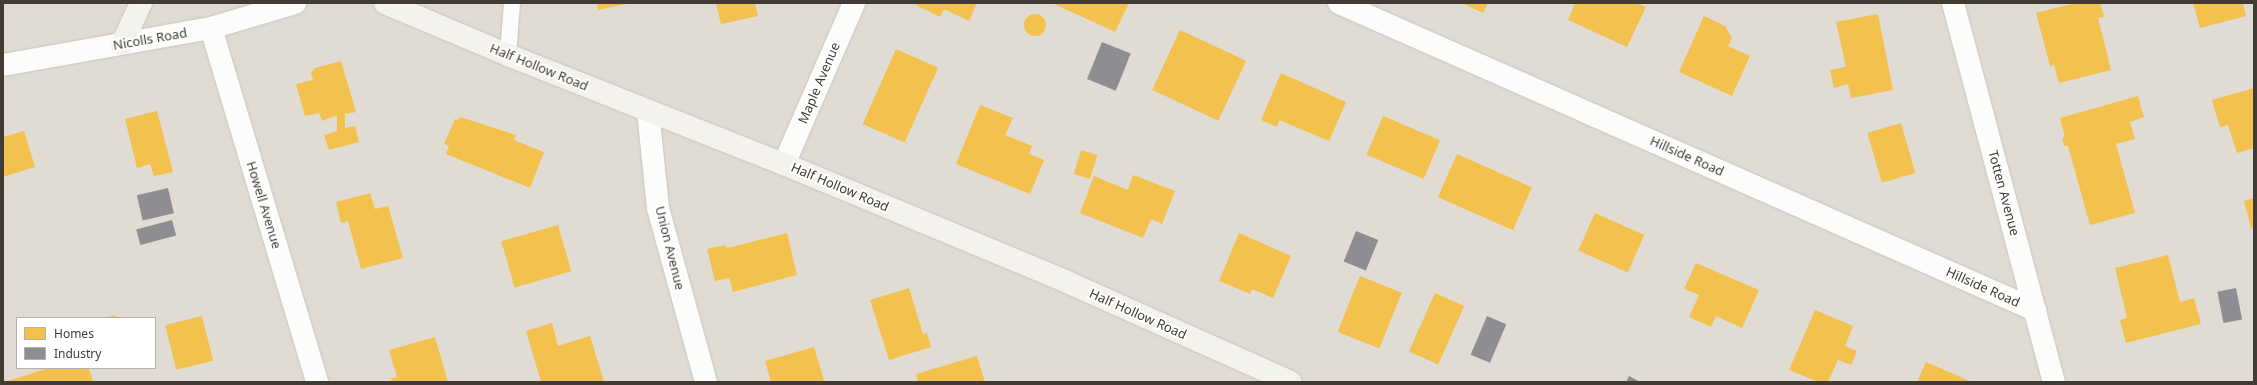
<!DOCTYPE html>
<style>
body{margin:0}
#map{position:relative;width:2257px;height:385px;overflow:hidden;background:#eceae6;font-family:"Noto Sans",sans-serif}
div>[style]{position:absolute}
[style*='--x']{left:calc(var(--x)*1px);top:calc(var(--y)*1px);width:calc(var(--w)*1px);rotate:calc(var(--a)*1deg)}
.residential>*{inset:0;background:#e0dcd4}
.homes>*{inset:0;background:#f2c14e;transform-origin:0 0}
.round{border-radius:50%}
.industry>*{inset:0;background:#8d8d92;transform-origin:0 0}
.roads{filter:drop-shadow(0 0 1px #c9c6c2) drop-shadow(0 0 1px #c9c6c2)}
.lane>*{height:16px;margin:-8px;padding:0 8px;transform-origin:8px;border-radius:8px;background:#fcfcfb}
.street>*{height:22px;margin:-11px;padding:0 11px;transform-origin:11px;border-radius:11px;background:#fcfcfb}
.secondary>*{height:22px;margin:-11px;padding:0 11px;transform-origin:11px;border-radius:11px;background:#f4f2ed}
span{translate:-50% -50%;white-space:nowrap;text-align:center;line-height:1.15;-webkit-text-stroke:4px #fff;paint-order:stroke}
.street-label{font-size:13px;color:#413b34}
.frame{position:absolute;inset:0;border:4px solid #413b34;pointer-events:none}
.legend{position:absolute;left:16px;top:317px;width:140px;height:52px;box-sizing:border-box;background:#fff;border:1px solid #b3b1ae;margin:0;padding:5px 7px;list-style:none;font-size:12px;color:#413b34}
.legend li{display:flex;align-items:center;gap:8px;height:20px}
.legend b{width:20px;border:1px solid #b3b1ae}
</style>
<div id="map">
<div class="residential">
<div style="clip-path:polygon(evenodd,3px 3px,2254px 3px,2254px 382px,3px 382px,3px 3px,17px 318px,155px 318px,155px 368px,17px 368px,17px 318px)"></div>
</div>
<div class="homes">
<div style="clip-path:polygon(597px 3px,626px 3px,626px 4px,598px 10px)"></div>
<div style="clip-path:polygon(716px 3px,755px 3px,758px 16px,721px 24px)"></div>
<div style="clip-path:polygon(917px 3px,977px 3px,969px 21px,944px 9px,940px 17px,916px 5px)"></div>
<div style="clip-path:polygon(1052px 3px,1129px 3px,1115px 32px)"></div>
<div style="clip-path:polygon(1462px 3px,1488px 3px,1483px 13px)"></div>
<div style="clip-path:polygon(1575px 3px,1636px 3px,1646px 7px,1627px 47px,1568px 20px)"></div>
<div style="clip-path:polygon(2075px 3px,2100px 3px,2104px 17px,2098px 18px,2111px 70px,2059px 83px,2054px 65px,2050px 66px,2036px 13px)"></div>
<div style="clip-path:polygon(2193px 3px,2243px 3px,2246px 16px,2200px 28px)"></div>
<div class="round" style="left:1024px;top:14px;width:22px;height:22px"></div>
<div style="clip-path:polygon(1878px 14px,1893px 90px,1851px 98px,1848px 84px,1834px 88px,1830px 70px,1846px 67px,1836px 22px)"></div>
<div style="clip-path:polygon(1704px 16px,1725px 26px,1732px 38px,1728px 46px,1750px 56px,1732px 96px,1679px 72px)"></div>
<div style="left:1180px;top:30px;width:73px;height:66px;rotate:25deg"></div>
<div style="left:896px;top:49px;width:46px;height:82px;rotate:24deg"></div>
<div style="clip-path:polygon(341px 61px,356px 112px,345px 114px,345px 128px,355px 126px,359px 142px,329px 150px,324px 135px,337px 131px,337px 115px,322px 121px,319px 113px,305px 116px,296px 84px,313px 80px,311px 73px,315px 68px)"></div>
<div style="clip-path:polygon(1281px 73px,1346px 102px,1329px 141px,1279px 120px,1277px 127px,1261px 120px)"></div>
<div style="clip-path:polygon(2254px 88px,2254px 148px,2237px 153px,2228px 125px,2220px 127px,2212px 100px)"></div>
<div style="clip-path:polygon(2138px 96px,2144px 117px,2130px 122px,2135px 139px,2116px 144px,2135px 213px,2090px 225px,2068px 146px,2064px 146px,2062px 138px,2065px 137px,2060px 118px)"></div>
<div style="clip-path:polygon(980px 105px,1013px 118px,1005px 135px,1032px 146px,1029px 154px,1044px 160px,1030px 194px,956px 164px)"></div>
<div style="clip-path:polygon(157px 111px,173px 172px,154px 176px,150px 164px,137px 168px,125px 119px)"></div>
<div style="left:1383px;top:116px;width:62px;height:42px;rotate:23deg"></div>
<div style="clip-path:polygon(460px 117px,516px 135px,514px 140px,544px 152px,530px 188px,446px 154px,449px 146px,444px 144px,455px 119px,458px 120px)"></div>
<div style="left:1901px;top:123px;width:52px;height:35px;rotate:74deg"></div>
<div style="clip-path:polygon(24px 131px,35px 167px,3px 177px,3px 137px)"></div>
<div style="left:1081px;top:150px;width:17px;height:25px;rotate:17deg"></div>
<div style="left:1457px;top:154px;width:82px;height:47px;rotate:24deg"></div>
<div style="clip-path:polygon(1133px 175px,1175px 191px,1162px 224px,1151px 219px,1143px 238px,1080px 213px,1094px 176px,1128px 190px)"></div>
<div style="clip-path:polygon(370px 193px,375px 209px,388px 206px,403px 258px,361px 269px,348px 221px,341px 223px,336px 202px)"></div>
<div style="clip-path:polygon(2254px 198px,2254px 227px,2251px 228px,2244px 201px)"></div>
<div style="left:1595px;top:213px;width:54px;height:41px;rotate:24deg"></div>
<div style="left:558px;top:225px;width:48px;height:59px;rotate:74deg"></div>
<div style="clip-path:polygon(787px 233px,797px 275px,733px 292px,729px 278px,715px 281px,707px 249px,725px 245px,727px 248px)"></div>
<div style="clip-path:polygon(1239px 233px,1291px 256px,1273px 298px,1252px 289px,1250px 294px,1219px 281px)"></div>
<div style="clip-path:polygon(2168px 255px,2180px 302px,2194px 298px,2201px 324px,2126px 343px,2120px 320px,2127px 318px,2115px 268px)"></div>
<div style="clip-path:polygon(1696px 263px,1759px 290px,1742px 328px,1716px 316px,1711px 327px,1689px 317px,1699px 295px,1684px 289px)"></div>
<div style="left:1360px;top:276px;width:45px;height:60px;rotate:22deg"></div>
<div style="clip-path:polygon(909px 288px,923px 334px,927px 333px,931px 347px,889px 360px,870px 300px)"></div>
<div style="left:1435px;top:293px;width:32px;height:64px;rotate:24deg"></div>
<div style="clip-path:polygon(1815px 310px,1853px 326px,1845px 346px,1857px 351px,1851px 365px,1838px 360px,1828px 382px,1818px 382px,1789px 370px)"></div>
<div style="clip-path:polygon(115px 315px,116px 318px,106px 318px)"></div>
<div style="left:202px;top:316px;width:46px;height:38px;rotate:76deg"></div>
<div style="clip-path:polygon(552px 323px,558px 346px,590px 336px,604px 382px,541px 382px,526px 331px)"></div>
<div style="clip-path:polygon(435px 337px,448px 382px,392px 382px,391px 378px,397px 377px,389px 350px)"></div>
<div style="clip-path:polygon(814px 347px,824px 380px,828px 382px,771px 382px,765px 361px)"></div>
<div style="clip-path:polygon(977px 356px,985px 382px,918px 382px,916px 374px)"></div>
<div style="clip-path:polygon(1926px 362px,1972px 382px,1917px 382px)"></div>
<div style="clip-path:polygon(49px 368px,89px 368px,93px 382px,4px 382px)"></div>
</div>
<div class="industry">
<div style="left:1102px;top:42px;width:31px;height:40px;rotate:22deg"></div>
<div style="left:168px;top:188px;width:26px;height:32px;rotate:77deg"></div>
<div style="left:172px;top:220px;width:16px;height:37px;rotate:75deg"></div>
<div style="left:1356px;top:231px;width:24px;height:33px;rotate:22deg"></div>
<div style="left:2236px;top:288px;width:32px;height:19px;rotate:79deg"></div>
<div style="left:1487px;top:316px;width:21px;height:42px;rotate:23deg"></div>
<div style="clip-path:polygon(1629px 376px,1640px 382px,1626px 382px)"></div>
</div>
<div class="roads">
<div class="lane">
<div style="--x:508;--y:55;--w:52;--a:-85.6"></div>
</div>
<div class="street">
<div style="--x:1339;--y:3;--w:761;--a:23.8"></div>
<div style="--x:1953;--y:3;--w:392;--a:75.1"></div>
<div style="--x:211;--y:28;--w:370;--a:73.3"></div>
<div style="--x:3;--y:65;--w:211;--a:-10.1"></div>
<div style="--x:211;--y:28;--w:88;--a:-16.6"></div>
<div style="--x:648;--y:111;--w:98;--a:84.1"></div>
<div style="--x:658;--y:208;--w:180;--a:74.6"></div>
<div style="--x:784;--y:164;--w:176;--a:-66.5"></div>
</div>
<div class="secondary">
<div style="--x:385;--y:3;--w:134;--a:22.9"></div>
<div style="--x:508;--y:55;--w:297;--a:21.6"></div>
<div style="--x:784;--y:164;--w:307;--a:22.6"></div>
<div style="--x:1067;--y:282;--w:245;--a:24.1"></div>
<div style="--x:122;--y:44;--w:45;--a:-65.1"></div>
</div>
</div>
<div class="street-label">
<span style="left:150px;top:39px;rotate:-10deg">Nicolls Road</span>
<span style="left:539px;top:67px;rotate:22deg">Half Hollow Road</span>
<span style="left:819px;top:83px;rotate:-67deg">Maple Avenue</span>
<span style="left:1687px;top:156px;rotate:24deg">Hillside Road</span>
<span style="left:840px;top:187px;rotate:23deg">Half Hollow Road</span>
<span style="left:2004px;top:193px;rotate:75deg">Totten Avenue</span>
<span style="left:264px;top:205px;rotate:73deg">Howell Avenue</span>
<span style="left:670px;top:248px;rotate:76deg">Union Avenue</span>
<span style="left:1983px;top:287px;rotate:24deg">Hillside Road</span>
<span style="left:1138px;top:314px;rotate:24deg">Half Hollow Road</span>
</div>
<div class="frame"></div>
<ul class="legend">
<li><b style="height:11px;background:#f2c14e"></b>Homes</li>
<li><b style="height:11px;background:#8d8d92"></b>Industry</li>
</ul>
</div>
